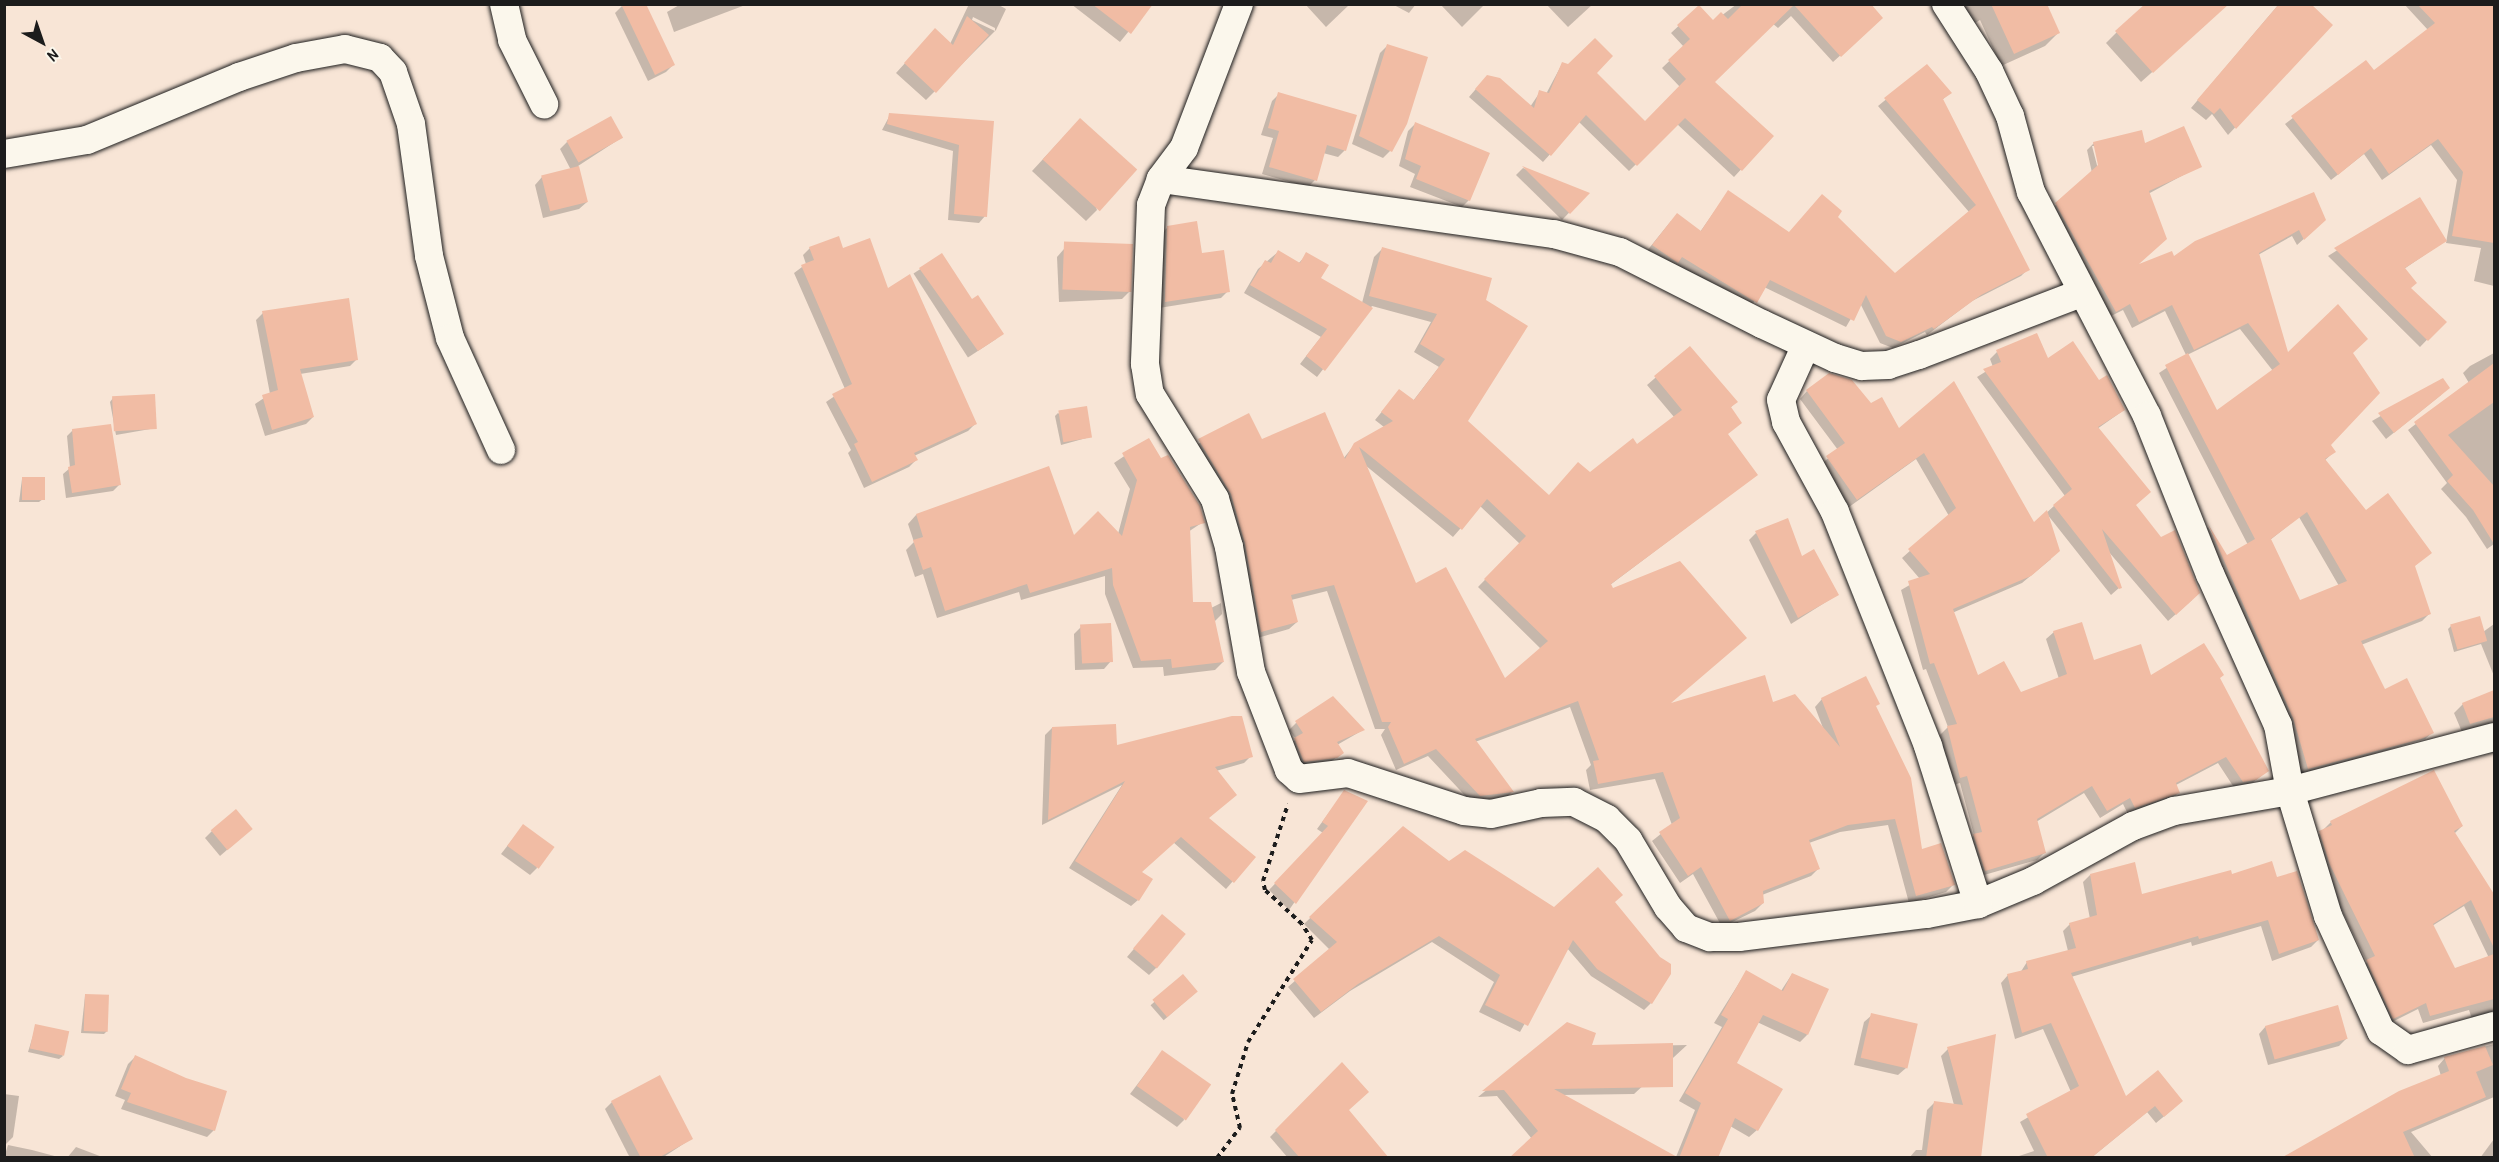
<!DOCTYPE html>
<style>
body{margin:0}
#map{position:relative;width:2499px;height:1162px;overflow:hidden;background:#f8e5d6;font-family:"Patrick Hand",sans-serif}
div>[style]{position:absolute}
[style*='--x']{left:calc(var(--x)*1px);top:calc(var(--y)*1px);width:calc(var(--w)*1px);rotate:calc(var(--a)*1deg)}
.shadow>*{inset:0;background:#0003;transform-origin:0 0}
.building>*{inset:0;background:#f1bca4;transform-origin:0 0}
.path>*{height:4px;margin-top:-2px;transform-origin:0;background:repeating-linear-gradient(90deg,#1c1c1c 0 4.5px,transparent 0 9px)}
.roads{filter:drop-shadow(0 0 2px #1c1c1c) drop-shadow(0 0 2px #1c1c1c)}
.minor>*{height:28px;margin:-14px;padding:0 14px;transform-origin:14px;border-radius:14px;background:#fbf7ec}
span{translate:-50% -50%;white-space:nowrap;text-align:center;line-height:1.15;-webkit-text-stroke:4.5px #fbf7ec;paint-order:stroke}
.frame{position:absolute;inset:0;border:6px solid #1c1c1c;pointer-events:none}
.north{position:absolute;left:12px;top:12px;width:60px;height:60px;-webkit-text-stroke:4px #fbf7ec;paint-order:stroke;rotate:140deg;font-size:16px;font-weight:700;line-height:24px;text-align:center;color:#1c1c1c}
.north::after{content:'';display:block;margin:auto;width:21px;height:27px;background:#1c1c1c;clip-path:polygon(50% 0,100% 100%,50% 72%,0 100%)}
</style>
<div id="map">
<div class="shadow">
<div style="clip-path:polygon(681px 4px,748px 4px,674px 32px,667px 12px)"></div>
<div style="clip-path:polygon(evenodd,969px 4px,997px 4px,1006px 9px,996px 30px,926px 100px,896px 73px,927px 39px,950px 44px,969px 4px,973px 17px,995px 28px,995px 31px,972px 20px,973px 17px)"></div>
<div style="clip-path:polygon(1071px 4px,1151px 4px,1120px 42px)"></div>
<div style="clip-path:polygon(1305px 4px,1350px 4px,1326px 27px)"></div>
<div style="clip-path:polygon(1392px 4px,1416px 4px,1409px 13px)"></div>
<div style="clip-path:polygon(1440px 4px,1485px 4px,1462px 27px)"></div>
<div style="clip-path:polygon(1546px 4px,1593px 4px,1568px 27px)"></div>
<div style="clip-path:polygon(1737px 4px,1869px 4px,1874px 25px,1833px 62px,1791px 16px,1778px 28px,1772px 23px,1712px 82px,1772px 136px,1734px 177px,1677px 124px,1629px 171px,1579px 122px,1543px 162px,1469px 97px,1481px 83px,1530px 107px,1540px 92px,1546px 94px,1562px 64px,1595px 73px,1645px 123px,1680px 87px,1662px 68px,1684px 47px,1671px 33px,1699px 7px,1713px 22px)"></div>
<div style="clip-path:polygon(1945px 4px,2045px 4px,2058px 33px,2045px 46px,2001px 66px,1980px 20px,1962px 31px)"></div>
<div style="clip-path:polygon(2279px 4px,2331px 25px,2228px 135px,2212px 114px,2206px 120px,2191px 108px)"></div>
<div style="clip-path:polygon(2404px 4px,2494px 4px,2494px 286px,2474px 281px,2481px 248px,2446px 243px,2457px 180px,2431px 145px,2382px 180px,2364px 154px,2331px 180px,2285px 124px,2366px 62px,2373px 72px,2428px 30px)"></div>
<div style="clip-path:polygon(622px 6px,674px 64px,666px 72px,648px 81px,615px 13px)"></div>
<div style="clip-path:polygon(2205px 25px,2141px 82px,2106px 43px,2117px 32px)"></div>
<div style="clip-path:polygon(1387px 46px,1390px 151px,1383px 158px,1352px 144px,1380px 53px)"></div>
<div style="clip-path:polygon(1927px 66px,1950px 93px,1942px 100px,2028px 269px,2021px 276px,1972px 301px,1927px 335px,1925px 332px,1893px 348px,1880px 343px,1860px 303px,1846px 327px,1764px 287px,1749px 309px,1675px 264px,1670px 269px,1646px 252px,1671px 221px,1700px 232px,1728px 192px,1789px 233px,1836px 217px,1895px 275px,1969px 212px,1878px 106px)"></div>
<div style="clip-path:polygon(1279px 94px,1345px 150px,1338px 157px,1323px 153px,1315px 180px,1308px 187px,1262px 174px,1273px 138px,1261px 135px,1272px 101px)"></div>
<div style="clip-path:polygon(890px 115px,992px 123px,985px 216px,979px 223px,948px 220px,953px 151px,882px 130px)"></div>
<div style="clip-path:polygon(1415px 124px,1469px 200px,1462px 207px,1410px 187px,1415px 174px,1399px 166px,1408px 131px)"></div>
<div style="clip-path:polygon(1069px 131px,1097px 210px,1086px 221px,1032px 171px)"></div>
<div style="clip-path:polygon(621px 138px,578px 166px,587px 202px,579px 209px,543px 218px,535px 185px,542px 177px,571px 170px,560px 149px,567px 142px)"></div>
<div style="clip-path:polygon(evenodd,2094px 143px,2144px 145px,2200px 166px,2148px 194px,2134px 267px,2173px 259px,2196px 242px,2317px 227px,2297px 245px,2292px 236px,2258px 255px,2287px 355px,2351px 353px,2329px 444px,2334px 452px,2324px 461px,2366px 512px,2430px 553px,2413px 567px,2429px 614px,2422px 621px,2361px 645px,2384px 691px,2432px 733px,2425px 739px,2302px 775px,2202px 533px,2208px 527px,2227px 557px,2248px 545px,2159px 373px,2186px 355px,2165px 311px,2132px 328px,2123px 310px,2109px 317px,2049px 211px,2092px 173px,2087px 150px,2094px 143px,2092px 146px,2095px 146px,2102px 172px,2099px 173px,2092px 146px,2094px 143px,2240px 329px,2273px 371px,2217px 412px,2187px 355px,2240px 329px,2094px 143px,2299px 517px,2339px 586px,2299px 602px,2270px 540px,2299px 517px)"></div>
<div style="clip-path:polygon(1523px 168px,1587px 194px,1562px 220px,1516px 175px)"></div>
<div style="clip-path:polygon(2419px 199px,2445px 241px,2404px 269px,2409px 288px,2444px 322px,2420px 347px,2328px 256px)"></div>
<div style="clip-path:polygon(1167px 228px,1200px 255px,1228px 291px,1221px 298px,1159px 308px,1160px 235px)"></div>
<div style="clip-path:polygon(810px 248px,842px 250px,887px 291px,975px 424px,968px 431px,914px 456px,916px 460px,909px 467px,864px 488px,848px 453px,851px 450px,826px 402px,845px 389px,794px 273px,806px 264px,803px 255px)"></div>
<div style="clip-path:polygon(1064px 249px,1130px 291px,1122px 299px,1059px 302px,1057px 257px)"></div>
<div style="clip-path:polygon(evenodd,1382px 249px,1484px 301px,1466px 421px,1549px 497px,1637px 446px,1674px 417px,1647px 385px,1690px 348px,1736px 402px,1730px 408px,1726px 435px,1756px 475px,1610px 585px,1667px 706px,1772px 704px,1823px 728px,1815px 707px,1822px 699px,1875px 707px,1920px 851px,1953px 885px,1946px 892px,1909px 903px,1888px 825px,1840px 832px,1809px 843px,1818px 869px,1811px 876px,1762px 895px,1763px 903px,1755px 911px,1722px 927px,1693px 874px,1680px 883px,1652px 841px,1672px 825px,1655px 779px,1590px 790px,1586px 770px,1591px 765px,1570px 707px,1475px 742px,1512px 792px,1505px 799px,1472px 803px,1428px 756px,1396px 770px,1381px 735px,1385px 729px,1375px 729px,1327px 591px,1291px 600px,1297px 622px,1289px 629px,1254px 639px,1191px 448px,1248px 415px,1261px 441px,1343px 459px,1355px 444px,1384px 427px,1375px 420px,1399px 391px,1413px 401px,1439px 367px,1414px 352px,1431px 322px,1372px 306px,1317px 377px,1300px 364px,1321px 337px,1244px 293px,1258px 269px,1278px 252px,1298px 264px,1307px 254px,1319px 279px,1362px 303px,1374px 257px,1382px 249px,1365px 465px,1453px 537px,1480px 506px,1520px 544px,1478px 587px,1541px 649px,1505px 680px,1415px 585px,1365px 465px)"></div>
<div style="left:942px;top:255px;width:100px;height:34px;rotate:57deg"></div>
<div style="clip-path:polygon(263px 313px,357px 359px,350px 366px,300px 374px,313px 417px,306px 424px,265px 436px,255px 404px,270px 394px,256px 320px)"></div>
<div style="clip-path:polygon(2036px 335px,2047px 361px,2098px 382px,2124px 410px,2097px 429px,2134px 506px,2192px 600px,2168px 621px,2108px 551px,2120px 587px,2111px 595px,2047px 514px,2051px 559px,2022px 583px,1952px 613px,1977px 678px,2020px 694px,2059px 679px,2046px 639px,2054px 632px,2093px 662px,2151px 678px,2219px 679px,2267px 771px,2247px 787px,2235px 789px,2218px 763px,2176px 785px,2178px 793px,2171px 800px,2128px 814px,2123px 804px,2100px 818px,2084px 793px,2036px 822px,2044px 853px,2037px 860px,1977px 877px,1967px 843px,1974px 835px,1960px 783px,1953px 785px,1940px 735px,1948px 727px,1926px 669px,1923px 670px,1901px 590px,1920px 579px,1902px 558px,1949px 516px,1916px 459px,1849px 507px,1820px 465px,1838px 450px,1800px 399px,1807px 391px,1871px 405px,1899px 430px,2033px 525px,2065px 496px,1977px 377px,1993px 367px,1990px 359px,1997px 352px)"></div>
<div style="clip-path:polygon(2494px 353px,2494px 544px,2487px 549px,2466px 517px,2441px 489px,2447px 483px,2408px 430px,2469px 383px,2463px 373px,2470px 366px)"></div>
<div style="clip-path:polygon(2443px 380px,2441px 395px,2386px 439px,2372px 421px)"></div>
<div style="clip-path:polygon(113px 398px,156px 428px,116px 435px,110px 402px)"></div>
<div style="clip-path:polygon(1058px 413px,1090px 437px,1061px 445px,1055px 416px)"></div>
<div style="clip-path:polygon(73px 430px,119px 485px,113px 491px,66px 498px,63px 474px,70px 468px,67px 436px)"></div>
<div style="clip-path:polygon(1148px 440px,1203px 522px,1188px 532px,1191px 604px,1211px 608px,1221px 603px,1222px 614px,1214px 622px,1223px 662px,1215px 670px,1164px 676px,1163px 667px,1133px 668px,1105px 594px,1105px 576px,1021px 600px,1019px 592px,937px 618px,923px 574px,915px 577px,906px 550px,914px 542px,908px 524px,916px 515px,1073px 538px,1118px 534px,1130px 489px,1114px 463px)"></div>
<div style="clip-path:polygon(22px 479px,43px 499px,39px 502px,19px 502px)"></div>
<div style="clip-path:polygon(1756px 533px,1801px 558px,1837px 595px,1791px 624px,1749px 540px)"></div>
<div style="clip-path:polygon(2494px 624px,2494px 676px,2481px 644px,2454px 652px,2448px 629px,2451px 626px,2483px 632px)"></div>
<div style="clip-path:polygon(1081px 627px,1111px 661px,1104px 669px,1075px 670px,1074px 634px)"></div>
<div style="clip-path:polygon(2494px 691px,2494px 731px,2487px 724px,2462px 732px,2454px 713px,2463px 704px)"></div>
<div style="clip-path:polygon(1296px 723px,1363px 730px,1337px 745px,1342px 753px,1328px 764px,1297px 768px,1288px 747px,1296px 739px,1289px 730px)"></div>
<div style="clip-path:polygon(1052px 728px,1115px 747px,1251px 756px,1244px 763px,1216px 771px,1235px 795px,1208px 818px,1254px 857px,1226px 889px,1173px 842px,1140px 872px,1138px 900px,1131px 906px,1069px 868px,1122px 785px,1042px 825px,1045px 735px)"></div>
<div style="clip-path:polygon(1344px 792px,1365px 802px,1289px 910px,1269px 890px,1323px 833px,1317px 829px)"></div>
<div style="clip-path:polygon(evenodd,2331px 822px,2462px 826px,2454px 834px,2494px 897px,2494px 1020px,2472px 1019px,2469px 1010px,2423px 1023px,2418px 1009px,2386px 1025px,2360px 969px,2367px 962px,2323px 872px,2313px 840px,2331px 822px,2464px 906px,2489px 958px,2454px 969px,2432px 926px,2464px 906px)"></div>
<div style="clip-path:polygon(523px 826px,537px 868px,530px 875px,501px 854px)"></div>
<div style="clip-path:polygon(1403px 828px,1449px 863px,1554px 908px,1613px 903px,1651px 1003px,1644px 1010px,1591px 976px,1567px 948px,1520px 1032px,1479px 1012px,1494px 982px,1432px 942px,1350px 991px,1314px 1018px,1288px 987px,1330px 950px,1304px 924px)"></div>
<div style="clip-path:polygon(212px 831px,243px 836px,220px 856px,205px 838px)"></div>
<div style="clip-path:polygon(2090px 875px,2141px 896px,2231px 876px,2276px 879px,2318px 940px,2311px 947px,2272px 961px,2261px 926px,2192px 946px,2191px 942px,2071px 977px,2126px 1098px,2174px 1108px,2156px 1123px,2147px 1112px,2091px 1158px,2013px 1158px,2034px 1151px,2020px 1122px,2071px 1092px,2043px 1029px,2015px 1039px,2001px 983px,2008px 975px,2020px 973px,2027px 962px,2068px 951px,2063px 931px,2070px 924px,2090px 919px,2083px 882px)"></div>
<div style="clip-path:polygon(1162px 916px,1156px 968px,1149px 975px,1127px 957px)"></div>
<div style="clip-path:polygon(1746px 972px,1781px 991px,1792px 974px,1807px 1035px,1800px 1042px,1757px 1022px,1735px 1063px,1780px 1089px,1757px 1130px,1749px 1137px,1730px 1126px,1716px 1158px,1606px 1158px,1676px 1157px,1695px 1110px,1679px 1101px,1722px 1027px,1714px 1023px)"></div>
<div style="left:1183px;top:977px;width:20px;height:43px;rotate:49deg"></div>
<div style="clip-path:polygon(85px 996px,107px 1031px,104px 1034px,81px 1033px)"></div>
<div style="clip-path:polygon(1872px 1015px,1906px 1068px,1898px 1075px,1854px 1065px,1864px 1022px)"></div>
<div style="clip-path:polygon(1568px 1023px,1589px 1047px,1687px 1045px,1634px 1094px,1562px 1095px,1605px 1119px,1532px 1139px,1497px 1096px,1478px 1097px)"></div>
<div style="clip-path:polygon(36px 1026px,63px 1056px,59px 1059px,28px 1052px)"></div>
<div style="clip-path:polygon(2266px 1026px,2346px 1039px,2339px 1046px,2268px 1065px,2259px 1034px)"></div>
<div style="clip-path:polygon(2494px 1044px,2494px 1097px,2411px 1132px,2433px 1158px,2302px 1158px,2441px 1076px,2438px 1066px,2445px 1058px)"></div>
<div style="clip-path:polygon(1948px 1049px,1980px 1158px,1909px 1158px,1916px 1150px,1922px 1150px,1927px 1110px,1934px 1103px,1954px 1105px,1941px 1056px)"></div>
<div style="clip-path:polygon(1162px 1052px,1184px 1120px,1177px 1127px,1130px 1094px)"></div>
<div style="clip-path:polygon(135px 1057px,214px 1130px,207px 1137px,121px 1109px,125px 1100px,115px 1096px,128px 1064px)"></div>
<div style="clip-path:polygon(1342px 1064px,1310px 1147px,1299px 1158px,1288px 1158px,1270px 1137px)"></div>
<div style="clip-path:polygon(4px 1094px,19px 1096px,13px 1137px,6px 1144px)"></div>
<div style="clip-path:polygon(612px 1102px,691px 1139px,662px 1158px,630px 1158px,605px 1109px)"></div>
<div style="clip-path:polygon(2494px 1139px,2494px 1158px,2480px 1158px)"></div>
<div style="clip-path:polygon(8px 1145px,32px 1150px,62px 1158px,4px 1158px)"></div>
<div style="clip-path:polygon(76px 1147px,105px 1158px,67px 1158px)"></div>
</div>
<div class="building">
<div style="clip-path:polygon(621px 4px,646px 4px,675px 65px,655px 75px)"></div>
<div style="clip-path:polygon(1092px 4px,1153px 4px,1131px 34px)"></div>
<div style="clip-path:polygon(1743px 4px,1871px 4px,1883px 18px,1841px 57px,1794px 5px,1715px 82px,1774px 136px,1742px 171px,1685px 118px,1637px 166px,1586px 115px,1551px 156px,1475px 89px,1487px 75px,1500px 78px,1534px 108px,1539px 90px,1549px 93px,1562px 62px,1568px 64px,1595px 38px,1613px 56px,1597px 73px,1645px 121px,1686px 79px,1668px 60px,1690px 39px,1677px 25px,1699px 5px,1713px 20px,1721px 12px,1728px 19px)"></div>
<div style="clip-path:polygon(1991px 4px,2047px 4px,2060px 33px,2014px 54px)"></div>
<div style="clip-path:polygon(2145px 4px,2229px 4px,2153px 73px,2115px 31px)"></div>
<div style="clip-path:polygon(2279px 4px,2311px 4px,2333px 25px,2236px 129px,2220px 108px,2214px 114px,2197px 100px)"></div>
<div style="clip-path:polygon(2417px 4px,2494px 4px,2494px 243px,2452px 236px,2463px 172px,2438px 139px,2389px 174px,2371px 148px,2338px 175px,2291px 116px,2366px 60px,2374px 70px,2435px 23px)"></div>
<div style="clip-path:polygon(967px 16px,989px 35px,936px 93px,904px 63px,935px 28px,953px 45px)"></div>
<div style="clip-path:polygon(1387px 44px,1428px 57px,1407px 124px,1392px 152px,1359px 136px)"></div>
<div style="clip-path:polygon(1927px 64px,1952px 93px,1943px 99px,2030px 270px,1981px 295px,1934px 329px,1932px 327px,1901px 342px,1886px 336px,1866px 295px,1854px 321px,1770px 280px,1757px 303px,1682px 257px,1678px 263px,1652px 245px,1677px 213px,1701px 231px,1728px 190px,1789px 232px,1822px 194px,1842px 211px,1838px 217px,1895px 273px,1976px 205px,1884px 98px)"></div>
<div style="clip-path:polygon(1278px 92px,1357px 115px,1346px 151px,1327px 145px,1317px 181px,1269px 167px,1279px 131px,1268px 128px)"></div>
<div style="clip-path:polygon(889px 113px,994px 121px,987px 217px,954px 214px,959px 145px,887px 124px)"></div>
<div style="left:611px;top:116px;width:25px;height:51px;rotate:61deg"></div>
<div style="left:1080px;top:118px;width:77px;height:56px;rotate:42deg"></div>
<div style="clip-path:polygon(1415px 122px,1490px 153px,1470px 201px,1416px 179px,1421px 166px,1405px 159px)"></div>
<div style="clip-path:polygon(evenodd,2184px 126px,2202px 167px,2149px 191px,2167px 239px,2139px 264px,2172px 251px,2174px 256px,2195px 241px,2314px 192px,2326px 220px,2304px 240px,2299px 230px,2259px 253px,2288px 352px,2338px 304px,2368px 339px,2353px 353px,2380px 393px,2331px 445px,2336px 452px,2325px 459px,2366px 510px,2388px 493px,2432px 553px,2415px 566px,2431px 614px,2361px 641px,2385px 689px,2407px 678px,2434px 733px,2421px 739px,2308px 769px,2293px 718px,2208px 524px,2227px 555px,2255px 539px,2165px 365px,2188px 353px,2217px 410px,2280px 364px,2248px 323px,2194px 350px,2172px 305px,2139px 322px,2130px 304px,2116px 312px,2055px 203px,2098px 165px,2093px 142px,2142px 130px,2145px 143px,2184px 126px,2307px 512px,2347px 581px,2300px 600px,2271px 539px,2307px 512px)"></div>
<div style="left:579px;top:166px;width:37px;height:39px;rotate:76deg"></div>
<div style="clip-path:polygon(1522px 166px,1590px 193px,1570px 214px)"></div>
<div style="clip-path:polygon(2420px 197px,2447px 241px,2405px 268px,2417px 283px,2411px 288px,2447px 322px,2428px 341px,2334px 248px)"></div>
<div style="clip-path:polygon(1197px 221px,1202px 253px,1224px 250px,1230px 292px,1165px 302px,1167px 226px)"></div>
<div style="clip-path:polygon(839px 236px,843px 248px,870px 238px,888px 288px,910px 274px,977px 424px,914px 453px,918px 460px,872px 482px,854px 444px,858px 442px,832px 394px,852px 384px,801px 265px,814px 260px,809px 247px)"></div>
<div style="left:1133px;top:244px;width:48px;height:69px;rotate:92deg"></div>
<div style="clip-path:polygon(evenodd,1382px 247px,1492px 278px,1486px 300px,1528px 326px,1468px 421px,1549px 495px,1578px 462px,1590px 472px,1633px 438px,1637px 444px,1682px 410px,1654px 376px,1690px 346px,1738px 402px,1731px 407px,1742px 423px,1728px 434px,1758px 475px,1611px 584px,1613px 588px,1680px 561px,1747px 638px,1671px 703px,1765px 675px,1773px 702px,1795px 694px,1840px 747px,1821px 698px,1866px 676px,1880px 704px,1876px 706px,1911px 778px,1922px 849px,1941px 843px,1955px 885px,1916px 896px,1895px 819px,1848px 825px,1809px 840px,1820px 869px,1763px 891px,1764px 903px,1730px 921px,1701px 867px,1688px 876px,1659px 832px,1680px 818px,1663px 772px,1598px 784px,1593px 761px,1599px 760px,1578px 701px,1475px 739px,1514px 792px,1480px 796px,1436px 749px,1404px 764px,1388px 727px,1391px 722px,1382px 722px,1334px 585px,1291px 595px,1298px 622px,1261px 632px,1245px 544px,1231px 494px,1198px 439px,1249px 413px,1262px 439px,1325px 412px,1345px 459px,1354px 443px,1393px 421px,1381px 412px,1399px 389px,1414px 400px,1445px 359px,1420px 344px,1437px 314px,1369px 296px,1382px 247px,1359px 447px,1462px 530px,1487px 499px,1526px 536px,1484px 579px,1548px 641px,1505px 678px,1446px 567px,1416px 583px,1359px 447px)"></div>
<div style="clip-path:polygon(1278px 250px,1300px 263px,1306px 252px,1329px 265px,1321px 278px,1373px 308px,1325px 371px,1306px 356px,1327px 329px,1250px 285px,1265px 260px,1271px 263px)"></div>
<div style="clip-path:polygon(942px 253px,972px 299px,978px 295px,1004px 334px,978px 351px,919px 268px)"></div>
<div style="clip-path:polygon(349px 298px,358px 360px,300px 369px,314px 417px,272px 430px,262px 395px,278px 390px,262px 311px)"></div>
<div style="clip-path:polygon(2037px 333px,2048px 358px,2073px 341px,2099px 380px,2107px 375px,2125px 410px,2098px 427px,2151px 492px,2136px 505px,2161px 537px,2175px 530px,2200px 593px,2176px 615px,2102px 529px,2122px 588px,2119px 589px,2053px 505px,2072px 489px,1983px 369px,2001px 362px,1996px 350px)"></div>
<div style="clip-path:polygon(2494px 363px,2494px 402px,2448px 435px,2494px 486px,2494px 544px,2473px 510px,2447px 481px,2453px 475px,2414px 422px)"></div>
<div style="clip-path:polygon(1829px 373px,1852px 380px,1871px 403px,1882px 397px,1899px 428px,1954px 381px,2034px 522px,2047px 510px,2060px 551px,2031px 576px,1953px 609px,1978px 675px,2004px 661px,2021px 692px,2067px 674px,2053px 631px,2082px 622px,2094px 660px,2141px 644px,2151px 675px,2204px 643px,2224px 675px,2220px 678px,2269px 771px,2256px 780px,2243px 782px,2226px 757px,2176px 783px,2180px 793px,2135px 808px,2130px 798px,2107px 811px,2092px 786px,2037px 819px,2046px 853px,1985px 871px,1973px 834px,1982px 832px,1967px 776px,1960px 778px,1947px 726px,1957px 724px,1934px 663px,1930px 664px,1908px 581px,1930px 574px,1908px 549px,1956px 508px,1924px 453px,1857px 500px,1826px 456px,1845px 443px,1806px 390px)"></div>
<div style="clip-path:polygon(2443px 378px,2450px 388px,2394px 433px,2378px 413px)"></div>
<div style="left:155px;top:394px;width:35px;height:43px;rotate:87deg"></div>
<div style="left:1087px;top:406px;width:32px;height:29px;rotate:81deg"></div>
<div style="clip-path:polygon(111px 424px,121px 485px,72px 493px,68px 467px,75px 465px,72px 429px)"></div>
<div style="clip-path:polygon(1149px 438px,1161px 458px,1168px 455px,1200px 506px,1205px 523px,1190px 527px,1193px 602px,1211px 602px,1224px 662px,1172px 668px,1171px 659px,1141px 661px,1113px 585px,1112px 568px,1030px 593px,1027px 584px,945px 611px,931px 567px,923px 570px,913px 540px,923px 537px,916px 514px,1049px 466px,1074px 535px,1098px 511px,1122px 536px,1137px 480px,1122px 453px)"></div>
<div style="left:22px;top:477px;width:23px;height:23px"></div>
<div style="clip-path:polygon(1788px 518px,1802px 556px,1814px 549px,1839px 595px,1798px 618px,1755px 531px)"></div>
<div style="left:2480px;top:616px;width:26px;height:31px;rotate:74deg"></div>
<div style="left:1111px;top:623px;width:39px;height:31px;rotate:87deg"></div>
<div style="clip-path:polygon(2494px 690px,2494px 717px,2470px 724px,2462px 703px)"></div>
<div style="clip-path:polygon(1333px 696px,1365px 730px,1337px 742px,1344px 753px,1337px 758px,1304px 762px,1294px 738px,1303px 733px,1295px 721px)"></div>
<div style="clip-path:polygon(1232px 716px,1242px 716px,1253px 757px,1215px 767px,1237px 795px,1209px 818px,1256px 857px,1234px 883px,1181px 837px,1142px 872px,1153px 879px,1139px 901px,1075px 861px,1125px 781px,1048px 820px,1052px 727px,1116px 724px,1117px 745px)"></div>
<div style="clip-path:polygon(2434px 770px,2463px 826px,2454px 831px,2494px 894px,2494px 948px,2471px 900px,2433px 924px,2455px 968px,2494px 954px,2494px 999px,2430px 1016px,2426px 1003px,2393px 1019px,2366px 960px,2375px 956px,2330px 865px,2319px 831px,2332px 825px,2330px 821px)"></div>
<div style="clip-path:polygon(1344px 790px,1368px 801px,1296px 904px,1274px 883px,1328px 826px,1322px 822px)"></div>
<div style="left:236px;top:809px;width:26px;height:33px;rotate:50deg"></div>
<div style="left:523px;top:824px;width:39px;height:27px;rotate:36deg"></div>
<div style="clip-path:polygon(1403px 826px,1449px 861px,1465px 850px,1554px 907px,1598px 867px,1623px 895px,1615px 902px,1660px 957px,1671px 964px,1671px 974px,1652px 1004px,1597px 969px,1573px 940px,1528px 1026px,1485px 1005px,1500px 975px,1439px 936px,1358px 984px,1321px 1012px,1293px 979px,1337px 942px,1309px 917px)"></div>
<div style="clip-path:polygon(2272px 861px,2277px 877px,2297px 871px,2319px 940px,2279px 954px,2268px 920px,2199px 939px,2198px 936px,2071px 973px,2126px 1096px,2158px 1070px,2183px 1101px,2164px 1117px,2155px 1106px,2091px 1158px,2048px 1158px,2026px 1114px,2079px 1086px,2051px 1023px,2022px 1033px,2007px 974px,2028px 969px,2026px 961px,2076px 948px,2069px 923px,2097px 915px,2090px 874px,2135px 862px,2142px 894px,2231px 870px,2232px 874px)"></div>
<div style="left:1162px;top:914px;width:31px;height:45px;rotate:40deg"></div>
<div style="clip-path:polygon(1746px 970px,1783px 991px,1792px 973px,1829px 989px,1808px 1035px,1763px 1015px,1737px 1063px,1783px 1089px,1758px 1131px,1735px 1118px,1718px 1158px,1679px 1158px,1701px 1103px,1685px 1093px,1728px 1019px,1721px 1015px)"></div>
<div style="left:1183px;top:974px;width:23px;height:40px;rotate:50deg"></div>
<div style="left:85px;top:994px;width:24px;height:37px;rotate:2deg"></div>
<div style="left:2338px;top:1005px;width:35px;height:76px;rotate:74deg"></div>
<div style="left:1871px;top:1013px;width:48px;height:46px;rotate:13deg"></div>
<div style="clip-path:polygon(1567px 1022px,1596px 1033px,1592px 1045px,1673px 1043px,1673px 1087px,1554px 1089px,1679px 1158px,1509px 1158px,1538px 1131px,1504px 1090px,1482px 1091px)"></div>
<div style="left:35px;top:1024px;width:35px;height:25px;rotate:12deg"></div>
<div style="clip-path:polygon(1996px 1034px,1981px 1158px,1926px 1158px,1934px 1101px,1963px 1105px,1947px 1047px)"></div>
<div style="clip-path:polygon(2485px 1046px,2493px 1065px,2476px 1072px,2486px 1097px,2403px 1132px,2415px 1158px,2281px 1158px,2399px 1091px,2449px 1071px,2444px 1057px)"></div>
<div style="left:1162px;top:1050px;width:60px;height:44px;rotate:35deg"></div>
<div style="clip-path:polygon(135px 1055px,186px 1078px,227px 1091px,215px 1131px,127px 1102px,131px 1093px,121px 1089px)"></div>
<div style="clip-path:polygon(1342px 1062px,1369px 1092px,1349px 1110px,1389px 1158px,1300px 1158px,1275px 1130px)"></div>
<div style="clip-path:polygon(660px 1075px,693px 1139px,658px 1158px,641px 1158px,611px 1101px)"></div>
</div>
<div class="path">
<div style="--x:1217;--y:1158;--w:38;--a:-53"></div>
<div style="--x:1240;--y:1128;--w:35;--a:-103"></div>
<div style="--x:1232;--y:1094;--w:54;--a:-72.9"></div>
<div style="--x:1248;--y:1042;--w:120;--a:-57.9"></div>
<div style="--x:1312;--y:940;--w:19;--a:-122"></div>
<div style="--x:1302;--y:924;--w:50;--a:-137.4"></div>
<div style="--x:1265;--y:890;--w:9;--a:-103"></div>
<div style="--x:1263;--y:881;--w:81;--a:-72"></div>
</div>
<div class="roads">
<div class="minor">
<div style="--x:504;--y:4;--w:37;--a:77"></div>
<div style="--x:512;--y:40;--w:72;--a:63.4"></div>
<div style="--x:1239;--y:4;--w:154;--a:110.9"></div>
<div style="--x:1184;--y:148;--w:39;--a:127"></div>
<div style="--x:1161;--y:179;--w:28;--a:111"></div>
<div style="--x:1151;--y:205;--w:159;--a:92.2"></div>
<div style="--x:1145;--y:364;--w:30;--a:81"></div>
<div style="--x:1150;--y:394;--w:123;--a:58.2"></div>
<div style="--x:1215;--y:499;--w:50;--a:73.7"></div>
<div style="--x:1229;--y:547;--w:127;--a:80"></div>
<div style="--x:1251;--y:672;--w:105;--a:68.8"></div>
<div style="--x:1289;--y:770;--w:13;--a:42"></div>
<div style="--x:1299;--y:779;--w:49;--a:-7"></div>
<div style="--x:1348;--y:773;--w:122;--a:18.1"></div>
<div style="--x:1464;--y:811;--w:27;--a:6"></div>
<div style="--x:1491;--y:814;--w:51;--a:-12.4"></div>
<div style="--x:1541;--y:803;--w:33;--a:-2"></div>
<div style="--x:1574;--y:802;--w:37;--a:27"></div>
<div style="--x:1607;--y:819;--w:30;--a:45"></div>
<div style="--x:1628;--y:840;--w:78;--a:59.2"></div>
<div style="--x:1668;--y:907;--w:28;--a:49"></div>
<div style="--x:1686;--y:928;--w:26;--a:21"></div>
<div style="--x:1710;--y:937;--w:29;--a:0"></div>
<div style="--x:1739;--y:937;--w:189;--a:-7"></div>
<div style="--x:1927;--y:914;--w:52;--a:-11.1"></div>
<div style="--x:1978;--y:904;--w:60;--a:-22.7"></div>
<div style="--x:2033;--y:881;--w:114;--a:-28.8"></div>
<div style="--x:2133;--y:826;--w:44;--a:-20.1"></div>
<div style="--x:2174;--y:811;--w:118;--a:-9.8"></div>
<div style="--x:2290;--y:791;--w:211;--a:-14.8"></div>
<div style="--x:1946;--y:4;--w:80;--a:57.3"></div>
<div style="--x:1989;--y:71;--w:50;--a:65"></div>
<div style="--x:2010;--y:116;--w:79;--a:74.6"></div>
<div style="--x:2031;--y:192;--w:252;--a:62.6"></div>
<div style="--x:2147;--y:416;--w:170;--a:68.3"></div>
<div style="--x:2210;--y:574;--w:166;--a:65.8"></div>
<div style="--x:2278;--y:725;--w:67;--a:79.7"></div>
<div style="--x:2290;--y:791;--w:131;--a:73.1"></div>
<div style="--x:2328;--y:916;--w:127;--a:65.3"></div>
<div style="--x:2381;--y:1031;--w:33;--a:35"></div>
<div style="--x:2408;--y:1050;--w:89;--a:-15.6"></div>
<div style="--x:4;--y:154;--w:84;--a:-9.6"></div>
<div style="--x:87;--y:140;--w:165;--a:-22.5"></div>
<div style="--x:239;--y:77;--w:60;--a:-18.4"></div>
<div style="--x:296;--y:58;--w:50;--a:-10.4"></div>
<div style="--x:345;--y:49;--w:36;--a:14"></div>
<div style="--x:380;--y:58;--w:19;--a:47"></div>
<div style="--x:393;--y:72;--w:55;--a:70.9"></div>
<div style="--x:411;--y:124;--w:133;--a:82.2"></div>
<div style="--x:429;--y:256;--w:85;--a:75.6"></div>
<div style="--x:450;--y:338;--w:123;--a:65.5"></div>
<div style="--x:1161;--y:179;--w:397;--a:8"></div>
<div style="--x:1554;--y:234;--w:68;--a:15.3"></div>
<div style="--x:1620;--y:252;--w:159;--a:26.9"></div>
<div style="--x:1762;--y:324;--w:81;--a:25"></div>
<div style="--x:1835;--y:358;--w:28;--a:17"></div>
<div style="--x:1862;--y:366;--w:26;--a:-2"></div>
<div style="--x:1888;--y:365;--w:33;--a:-18"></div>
<div style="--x:1919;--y:355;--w:173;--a:-20.9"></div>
<div style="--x:1806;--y:345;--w:60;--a:114.4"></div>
<div style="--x:1781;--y:400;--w:23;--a:77"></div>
<div style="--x:1786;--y:422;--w:102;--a:61.4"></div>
<div style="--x:1835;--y:512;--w:252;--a:68.3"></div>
<div style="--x:1928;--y:746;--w:166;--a:72.4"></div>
</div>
</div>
<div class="frame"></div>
<div class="north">N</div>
</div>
